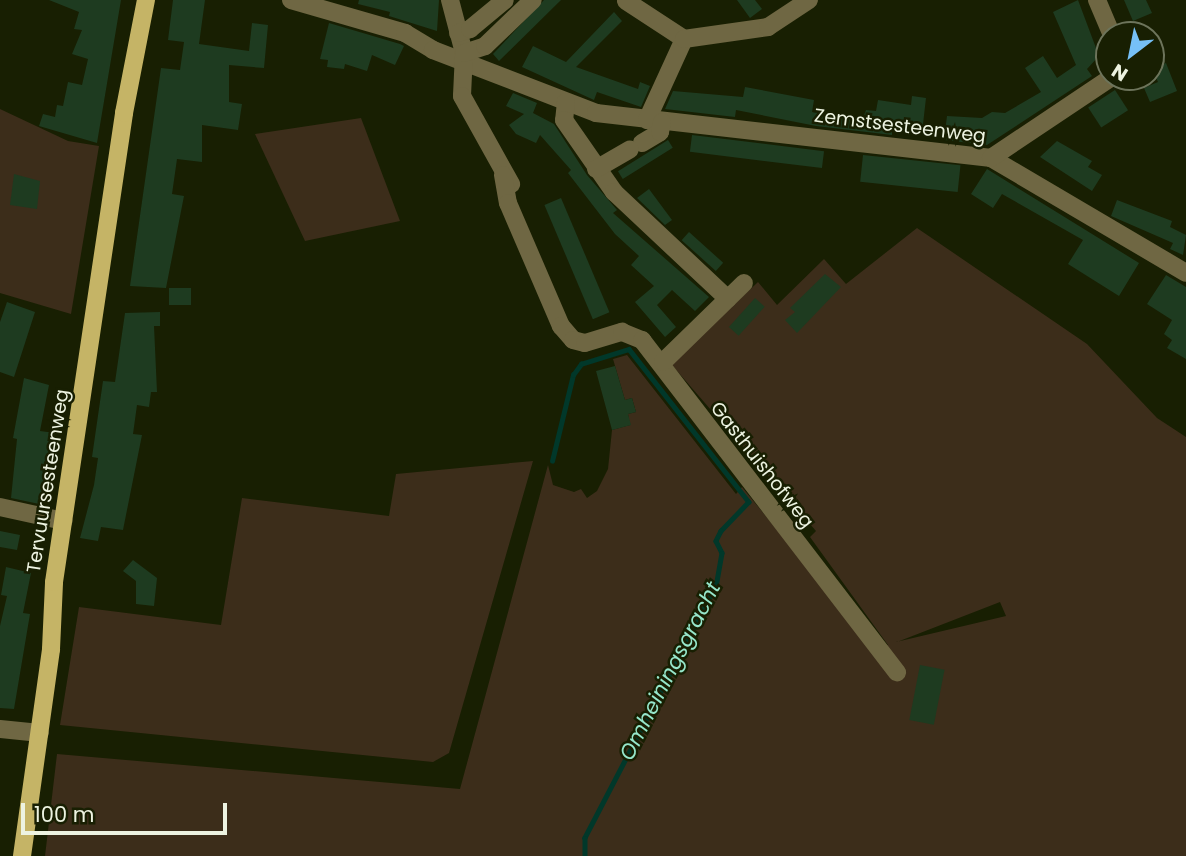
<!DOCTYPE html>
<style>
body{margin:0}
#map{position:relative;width:1186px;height:856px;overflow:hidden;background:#181f02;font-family:Poppins,sans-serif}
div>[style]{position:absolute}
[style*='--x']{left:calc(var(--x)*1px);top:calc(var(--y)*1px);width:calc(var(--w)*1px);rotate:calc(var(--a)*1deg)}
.green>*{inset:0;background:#3c2d1a}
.stream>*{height:4.5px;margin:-2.25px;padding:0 2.25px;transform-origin:2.25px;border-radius:2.25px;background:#01382a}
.building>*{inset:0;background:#1e3b20;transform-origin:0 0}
.minor>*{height:18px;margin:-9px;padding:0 9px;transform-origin:9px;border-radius:9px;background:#6f6743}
.major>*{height:18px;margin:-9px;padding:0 9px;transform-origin:9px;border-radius:9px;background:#c5b466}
span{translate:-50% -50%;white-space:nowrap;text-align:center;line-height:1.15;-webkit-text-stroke:5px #181f02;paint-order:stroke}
.street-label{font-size:19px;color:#edf3e1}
.water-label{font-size:21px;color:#96e7cb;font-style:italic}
.north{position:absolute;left:1095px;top:21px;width:70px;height:70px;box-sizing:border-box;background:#181f02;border:2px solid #6d745b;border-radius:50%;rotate:212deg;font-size:19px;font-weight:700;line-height:28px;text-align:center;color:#edf3e1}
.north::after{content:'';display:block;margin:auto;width:24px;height:32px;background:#76c0f7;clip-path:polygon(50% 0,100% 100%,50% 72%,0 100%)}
.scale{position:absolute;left:21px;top:803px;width:206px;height:32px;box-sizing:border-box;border:4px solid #edf3e1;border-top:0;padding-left:9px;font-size:21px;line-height:24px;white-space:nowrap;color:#edf3e1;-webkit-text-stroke:5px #181f02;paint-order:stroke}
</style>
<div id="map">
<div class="green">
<div style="clip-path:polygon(0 109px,68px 141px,99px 146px,71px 314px,0 293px)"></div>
<div style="clip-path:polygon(361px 118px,400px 221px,305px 241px,255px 134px)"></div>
<div style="clip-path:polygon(evenodd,917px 228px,1087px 344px,1157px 418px,1186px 437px,1186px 856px,45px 856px,57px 754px,460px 789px,548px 465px,553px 485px,574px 492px,581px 489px,587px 498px,597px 491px,608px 469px,612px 430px,630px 425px,628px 414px,636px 412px,632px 398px,625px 400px,613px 359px,627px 355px,736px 494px,742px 487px,874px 648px,888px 645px,810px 537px,816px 531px,671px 364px,758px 282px,777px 305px,824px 259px,846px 284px,917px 228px,1000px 602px,1006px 616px,896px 642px,897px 642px,1000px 602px)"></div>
<div style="clip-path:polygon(533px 461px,449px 753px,433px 762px,60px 725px,79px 607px,221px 625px,242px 498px,389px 516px,396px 474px)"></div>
</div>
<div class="stream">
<div style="--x:552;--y:461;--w:89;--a:-76.3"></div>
<div style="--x:573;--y:375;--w:14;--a:-54"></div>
<div style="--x:581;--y:364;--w:50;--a:-17.4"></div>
<div style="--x:629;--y:349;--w:194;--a:51.9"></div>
<div style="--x:749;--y:502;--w:40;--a:134"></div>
<div style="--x:721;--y:531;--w:11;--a:117"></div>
<div style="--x:716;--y:541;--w:13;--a:63"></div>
<div style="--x:722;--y:553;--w:34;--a:100"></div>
<div style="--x:716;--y:586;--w:284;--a:117.5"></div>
<div style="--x:585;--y:838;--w:18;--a:90"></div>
</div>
<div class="building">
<div style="clip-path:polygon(49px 0,121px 0,97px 143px,39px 126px,43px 114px,55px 117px,57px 105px,63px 106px,68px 82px,82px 85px,88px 59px,72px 54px,82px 30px,74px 29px,79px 12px)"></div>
<div style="clip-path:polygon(173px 0,205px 0,199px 44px,249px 51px,252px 23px,268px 25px,264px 68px,229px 65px,229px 102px,242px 104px,238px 130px,202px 125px,202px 162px,177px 159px,172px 194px,184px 196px,166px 288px,130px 286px,161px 68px,180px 70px,184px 42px,168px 40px)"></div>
<div style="clip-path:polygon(359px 0,439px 0,437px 31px,389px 16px,390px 12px,358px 4px)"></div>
<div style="clip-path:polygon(544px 0,561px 0,499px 61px,493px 54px)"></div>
<div style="clip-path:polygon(737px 0,755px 0,762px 9px,750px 18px)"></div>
<div style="clip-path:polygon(1078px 0,1099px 56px,1087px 69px,1092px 76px,987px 145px,944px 140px,947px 116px,982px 118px,992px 112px,1005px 113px,1041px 92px,1025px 68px,1043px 56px,1057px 78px,1076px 65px,1053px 12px)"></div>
<div style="clip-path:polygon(1124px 0,1146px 0,1152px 13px,1133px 21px)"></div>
<div style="clip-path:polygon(614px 12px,622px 21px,576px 67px,638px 89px,640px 82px,650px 86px,641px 107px,597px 92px,594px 100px,522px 67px,533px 46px,566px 62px)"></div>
<div style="clip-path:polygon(329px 23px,400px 44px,404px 46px,395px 65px,372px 55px,367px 71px,345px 64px,344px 69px,327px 67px,328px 60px,320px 59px)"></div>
<div style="clip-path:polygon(1166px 63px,1177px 91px,1150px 102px,1144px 88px,1158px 82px,1152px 69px)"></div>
<div style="clip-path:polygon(745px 87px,814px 100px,812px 112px,863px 118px,866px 110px,876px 111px,878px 100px,911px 105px,912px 96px,926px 98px,922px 133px,892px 129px,892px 135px,816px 126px,736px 110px,735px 117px,665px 109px,673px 91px,743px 97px)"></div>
<div style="left:1115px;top:90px;width:24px;height:32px;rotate:57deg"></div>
<div style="clip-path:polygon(513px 93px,537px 103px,533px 113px,554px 124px,587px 175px,617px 210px,613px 213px,709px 297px,695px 311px,672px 290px,657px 305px,676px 327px,665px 337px,635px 302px,654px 286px,631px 265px,639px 256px,615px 234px,568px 173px,571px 170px,540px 135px,536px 143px,516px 134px,509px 125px,524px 114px,506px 106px)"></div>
<div style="left:692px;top:135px;width:133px;height:17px;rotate:7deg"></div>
<div style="left:668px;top:140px;width:9px;height:59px;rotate:58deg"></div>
<div style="clip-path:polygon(1057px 141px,1092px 161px,1088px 167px,1102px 175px,1092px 191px,1040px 157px)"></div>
<div style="left:863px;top:155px;width:98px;height:27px;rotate:6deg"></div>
<div style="clip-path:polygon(987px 169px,1139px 263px,1119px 296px,1068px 264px,1083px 240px,1002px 194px,993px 208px,971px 194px)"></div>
<div style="clip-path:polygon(14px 174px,40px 181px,37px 209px,10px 205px)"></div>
<div style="clip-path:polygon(649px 189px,672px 220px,665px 225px,637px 198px)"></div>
<div style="left:561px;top:198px;width:124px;height:18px;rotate:67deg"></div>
<div style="clip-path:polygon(1117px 200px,1172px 221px,1170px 227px,1186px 235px,1183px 255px,1170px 249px,1173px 243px,1111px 216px)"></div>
<div style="left:689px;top:232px;width:46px;height:11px;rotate:42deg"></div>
<div style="clip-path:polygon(825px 274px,841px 287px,797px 333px,785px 320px,795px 312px,790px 308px)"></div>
<div style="clip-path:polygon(1166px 275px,1186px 287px,1186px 359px,1167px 348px,1172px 340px,1164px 334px,1172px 320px,1147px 304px)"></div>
<div style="left:169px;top:288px;width:22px;height:17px"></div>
<div style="left:755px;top:298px;width:13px;height:39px;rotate:42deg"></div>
<div style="clip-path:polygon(7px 302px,35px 312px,14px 377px,0 372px,0 322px)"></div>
<div style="clip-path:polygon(160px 312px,160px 326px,154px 326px,157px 392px,151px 392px,149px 407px,137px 405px,133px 434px,142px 435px,123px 530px,101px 527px,98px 541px,80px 538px,94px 485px,98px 458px,92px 457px,103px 381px,115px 382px,125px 313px)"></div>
<div style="clip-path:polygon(615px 366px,625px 400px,632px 398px,636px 412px,628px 414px,631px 425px,612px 430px,596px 371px)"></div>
<div style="clip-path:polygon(24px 378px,49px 385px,40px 431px,55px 433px,44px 505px,11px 498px,17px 439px,13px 438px)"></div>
<div style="clip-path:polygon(0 531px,20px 535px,17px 550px,0 547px)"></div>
<div style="clip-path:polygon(133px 560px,157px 578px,154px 606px,136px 604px,136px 581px,123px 571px)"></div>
<div style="clip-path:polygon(6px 567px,31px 573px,23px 613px,30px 614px,14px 709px,0 708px,0 626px,7px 596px,1px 595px)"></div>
<div style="left:920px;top:665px;width:25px;height:56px;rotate:11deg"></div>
</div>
<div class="minor">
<div style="--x:291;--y:0;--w:119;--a:16.1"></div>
<div style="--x:405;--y:33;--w:33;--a:31"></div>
<div style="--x:433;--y:50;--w:175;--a:21.1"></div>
<div style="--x:596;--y:113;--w:398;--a:6.5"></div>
<div style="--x:991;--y:158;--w:226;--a:30.5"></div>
<div style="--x:450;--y:0;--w:55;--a:75.2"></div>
<div style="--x:464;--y:53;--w:43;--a:92.7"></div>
<div style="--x:462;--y:96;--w:101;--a:60.9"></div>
<div style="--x:1097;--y:0;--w:38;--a:67"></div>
<div style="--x:626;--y:1;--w:69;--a:33.2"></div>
<div style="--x:458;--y:33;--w:13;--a:-18"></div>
<div style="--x:470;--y:29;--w:45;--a:-39.6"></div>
<div style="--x:464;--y:53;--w:22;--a:-18"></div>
<div style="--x:485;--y:46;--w:66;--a:-43.8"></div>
<div style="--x:566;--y:102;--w:18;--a:96"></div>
<div style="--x:564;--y:120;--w:88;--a:55.2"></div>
<div style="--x:614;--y:192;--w:156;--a:43.2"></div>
<div style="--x:647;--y:120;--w:89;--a:-65.4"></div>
<div style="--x:684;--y:39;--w:85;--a:-8.1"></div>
<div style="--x:768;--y:27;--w:49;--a:-33.4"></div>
<div style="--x:642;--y:143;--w:21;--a:-31"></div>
<div style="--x:660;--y:132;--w:10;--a:-79"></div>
<div style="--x:991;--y:158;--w:146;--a:-33.8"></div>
<div style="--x:596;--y:169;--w:39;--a:-30"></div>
<div style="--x:503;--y:175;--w:28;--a:80"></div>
<div style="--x:508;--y:203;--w:134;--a:66.7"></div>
<div style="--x:561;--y:326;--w:18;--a:49"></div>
<div style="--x:573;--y:340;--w:12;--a:14"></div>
<div style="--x:585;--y:343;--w:39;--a:-17"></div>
<div style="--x:622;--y:332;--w:22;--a:22"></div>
<div style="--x:642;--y:340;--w:419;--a:52.5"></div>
<div style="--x:663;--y:362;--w:113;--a:-44.3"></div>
<div style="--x:0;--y:507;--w:65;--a:12.5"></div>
<div style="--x:0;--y:729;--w:40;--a:5.7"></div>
</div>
<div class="major">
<div style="--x:22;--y:856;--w:209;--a:-82"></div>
<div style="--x:51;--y:649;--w:67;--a:-87.4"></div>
<div style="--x:54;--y:582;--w:474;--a:-81.5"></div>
<div style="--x:124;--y:113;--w:115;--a:-79"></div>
</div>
<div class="street-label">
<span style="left:900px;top:126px;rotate:7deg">Zemstsesteenweg</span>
<span style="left:762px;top:465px;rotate:52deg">Gasthuishofweg</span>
<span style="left:48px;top:481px;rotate:-81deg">Tervuursesteenweg</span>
</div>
<div class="water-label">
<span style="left:670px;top:671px;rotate:-63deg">Omheiningsgracht</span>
</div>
<div class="north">N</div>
<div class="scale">100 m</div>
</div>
